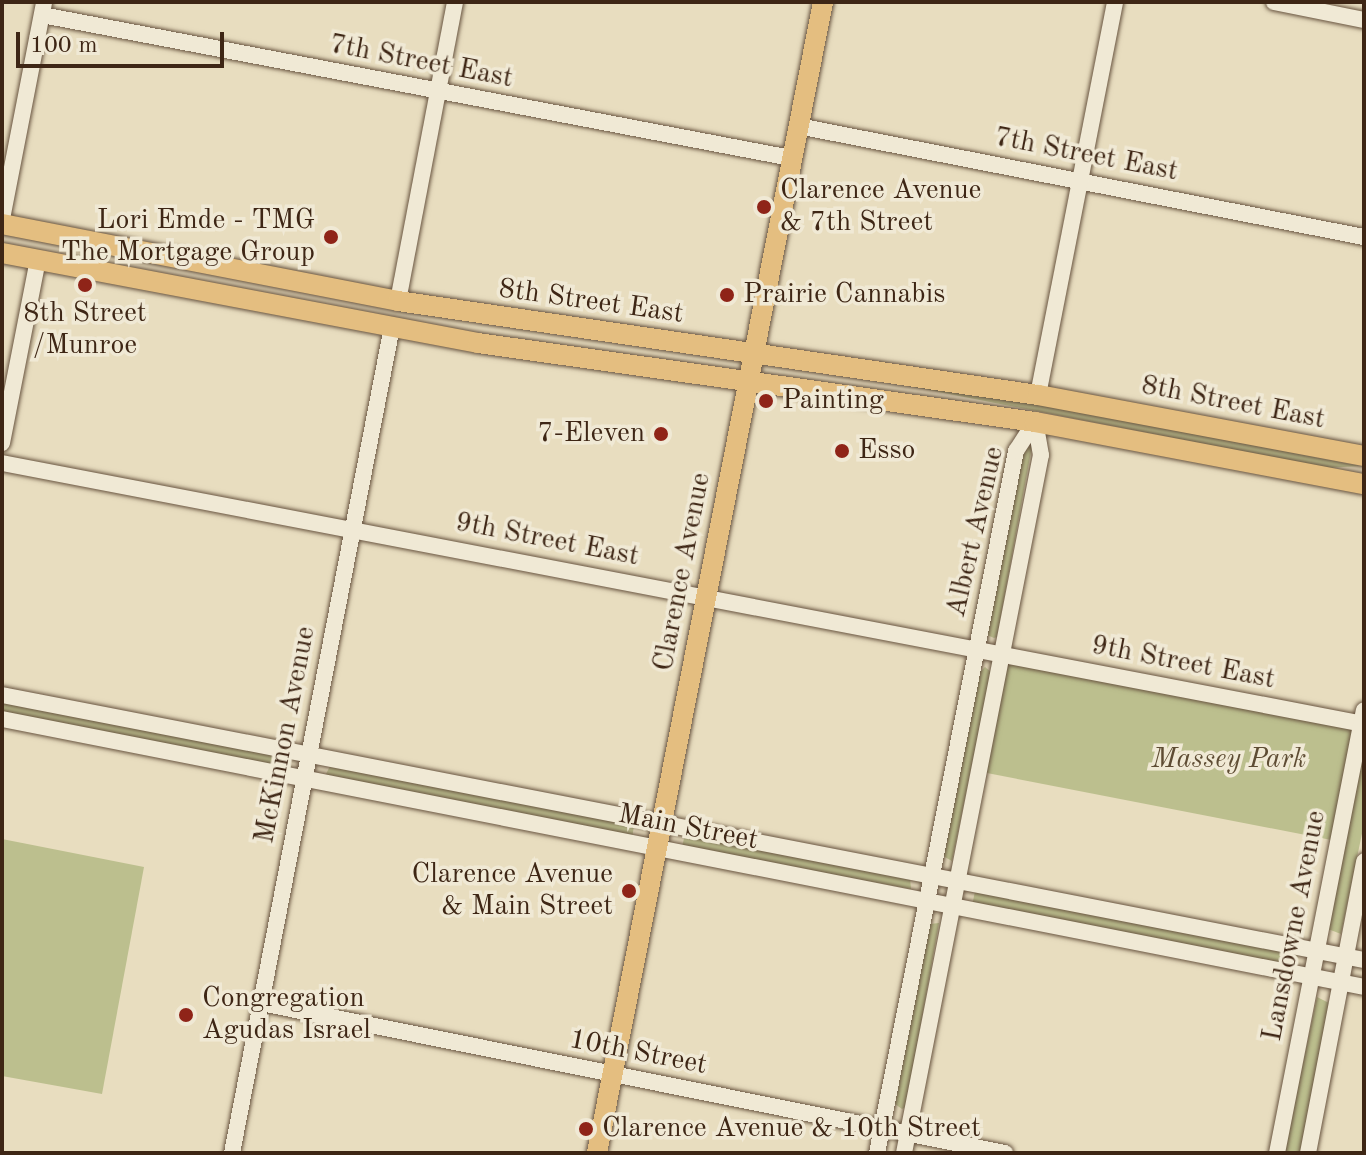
<!DOCTYPE html>
<style>
body{margin:0}
#map{position:relative;width:1366px;height:1155px;overflow:hidden;background:#e8ddbf;font-family:"Old Standard TT",serif}
div>[style]{position:absolute}
[style*='--x']{left:calc(var(--x)*1px);top:calc(var(--y)*1px);width:calc(var(--w)*1px);rotate:calc(var(--a)*1deg)}
.green>*{inset:0;background:#bcbf8e;transform-origin:0 0}
.roads{filter:drop-shadow(0 0 2px #685440) drop-shadow(0 0 2px #685440)}
.minor>*{height:16px;margin:-8px;padding:0 8px;transform-origin:8px;border-radius:8px;background:#f0e9d5}
.major>*{height:20px;margin:-10px;padding:0 10px;transform-origin:10px;border-radius:10px;background:#e4be80}
.dots>*{width:22px;height:22px;translate:-50% -50%;box-sizing:border-box;border:4px solid #f0e9d5;border-radius:50%}
span{translate:-50% -50%;white-space:nowrap;text-align:center;line-height:1.15;-webkit-text-stroke:7px #f0e9d5;paint-order:stroke}
.street-label{font-size:28px;color:#3e2615}
.poi-label{font-size:28px;color:#3e2615}
.left{translate:0 -50%;text-align:left}
.right{translate:-100% -50%;text-align:right}
.park-label{font-size:28px;color:#5e4c33;font-style:italic}
.frame{position:absolute;inset:0;border:4px solid #3e2615;pointer-events:none}
.scale{position:absolute;left:16px;top:32px;width:208px;height:36px;box-sizing:border-box;border:4px solid #3e2615;border-top:0;padding-left:10px;font-size:24px;line-height:28px;white-space:nowrap;color:#3e2615;-webkit-text-stroke:6px #f0e9d5;paint-order:stroke}
</style>
<div id="map">
<div class="green">
<div style="clip-path:polygon(873px 379px,989px 394px,1360px 466px,1327px 468px)"></div>
<div style="clip-path:polygon(1032px 446px,997px 637px,994px 638px,987px 635px,1023px 449px)"></div>
<div style="left:1003px;top:656px;width:364px;height:118px;rotate:11deg"></div>
<div style="clip-path:polygon(985px 667px,991px 672px,952px 861px,943px 856px,980px 672px)"></div>
<div style="clip-path:polygon(2px 703px,282px 757px,285px 763px,283px 769px,2px 716px)"></div>
<div style="clip-path:polygon(1364px 750px,1364px 824px,1341px 934px,1328px 929px)"></div>
<div style="clip-path:polygon(330px 766px,634px 825px,632px 839px,325px 776px)"></div>
<div style="clip-path:polygon(686px 830px,910px 878px,911px 889px,682px 847px)"></div>
<div style="clip-path:polygon(2px 839px,144px 867px,102px 1094px,2px 1076px)"></div>
<div style="left:975px;top:891px;width:329px;height:12px;rotate:11deg"></div>
<div style="clip-path:polygon(939px 923px,906px 1107px,902px 1109px,895px 1104px,930px 924px)"></div>
<div style="clip-path:polygon(1317px 997px,1329px 1003px,1300px 1153px,1284px 1153px)"></div>
</div>
<div class="roads">
<div class="minor">
<div style="--x:1274;--y:2;--w:92;--a:11.3"></div>
<div style="--x:42;--y:15;--w:763;--a:10.81"></div>
<div style="--x:798;--y:126;--w:577;--a:11.1"></div>
<div style="--x:2;--y:219;--w:221;--a:-79"></div>
<div style="--x:398;--y:301;--w:304;--a:-79.2"></div>
<div style="--x:1038;--y:395;--w:400;--a:-78.9"></div>
<div style="--x:2;--y:443;--w:187;--a:-78.9"></div>
<div style="--x:2;--y:463;--w:1387;--a:10.85"></div>
<div style="--x:2;--y:695;--w:1388;--a:11.01"></div>
<div style="--x:2;--y:719;--w:1388;--a:11.13"></div>
<div style="--x:261;--y:1003;--w:759;--a:11.4"></div>
<div style="--x:232;--y:1153;--w:841;--a:-79.04"></div>
<div style="--x:877;--y:1153;--w:716;--a:-78.8"></div>
<div style="--x:1016;--y:451;--w:35;--a:-57"></div>
<div style="--x:904;--y:1153;--w:711;--a:-78.9"></div>
<div style="--x:1041;--y:455;--w:34;--a:-100"></div>
<div style="--x:1277;--y:1153;--w:451;--a:-78.9"></div>
<div style="--x:1308;--y:1153;--w:297;--a:-79.1"></div>
</div>
<div class="major">
<div style="--x:2;--y:224;--w:403;--a:11"></div>
<div style="--x:398;--y:301;--w:647;--a:8.36"></div>
<div style="--x:1038;--y:395;--w:332;--a:10.6"></div>
<div style="--x:2;--y:253;--w:484;--a:10.7"></div>
<div style="--x:478;--y:343;--w:563;--a:8.07"></div>
<div style="--x:1035;--y:422;--w:335;--a:10.7"></div>
<div style="--x:597;--y:1153;--w:1173;--a:-78.89"></div>
</div>
</div>
<div class="dots">
<div style="left:764px;top:207px;background:#8f2418"></div>
<div style="left:331px;top:237px;background:#8f2418"></div>
<div style="left:85px;top:285px;background:#8f2418"></div>
<div style="left:727px;top:295px;background:#8f2418"></div>
<div style="left:766px;top:401px;background:#8f2418"></div>
<div style="left:661px;top:434px;background:#8f2418"></div>
<div style="left:842px;top:451px;background:#8f2418"></div>
<div style="left:629px;top:891px;background:#8f2418"></div>
<div style="left:186px;top:1015px;background:#8f2418"></div>
<div style="left:586px;top:1129px;background:#8f2418"></div>
</div>
<div class="street-label">
<span style="left:421px;top:62px;rotate:11deg">7th Street East</span>
<span style="left:1086px;top:155px;rotate:11deg">7th Street East</span>
<span style="left:591px;top:302px;rotate:8deg">8th Street East</span>
<span style="left:1233px;top:403px;rotate:11deg">8th Street East</span>
<span style="left:976px;top:532px;rotate:-77deg">Albert Avenue</span>
<span style="left:547px;top:540px;rotate:11deg">9th Street East</span>
<span style="left:683px;top:572px;rotate:-79deg">Clarence Avenue</span>
<span style="left:1183px;top:663px;rotate:11deg">9th Street East</span>
<span style="left:286px;top:735px;rotate:-79deg">McKinnon Avenue</span>
<span style="left:688px;top:828px;rotate:11deg">Main Street</span>
<span style="left:1295px;top:926px;rotate:-79deg">Lansdowne Avenue</span>
<span style="left:638px;top:1053px;rotate:11deg">10th Street</span>
</div>
<div class="poi-label">
<span class="left" style="left:780px;top:207px">Clarence Avenue<br>&amp; 7th Street</span>
<span class="right" style="left:315px;top:237px">Lori Emde - TMG<br>The Mortgage Group</span>
<span class="left" style="left:743px;top:295px">Prairie Cannabis</span>
<span style="left:85px;top:330px">8th Street<br>/Munroe</span>
<span class="left" style="left:782px;top:401px">Painting</span>
<span class="right" style="left:645px;top:434px">7-Eleven</span>
<span class="left" style="left:858px;top:451px">Esso</span>
<span class="right" style="left:613px;top:891px">Clarence Avenue<br>&amp; Main Street</span>
<span class="left" style="left:202px;top:1015px">Congregation<br>Agudas Israel</span>
<span class="left" style="left:602px;top:1129px">Clarence Avenue &amp; 10th Street</span>
</div>
<div class="park-label">
<span style="left:1229px;top:760px">Massey Park</span>
</div>
<div class="frame"></div>
<div class="scale">100 m</div>
</div>
